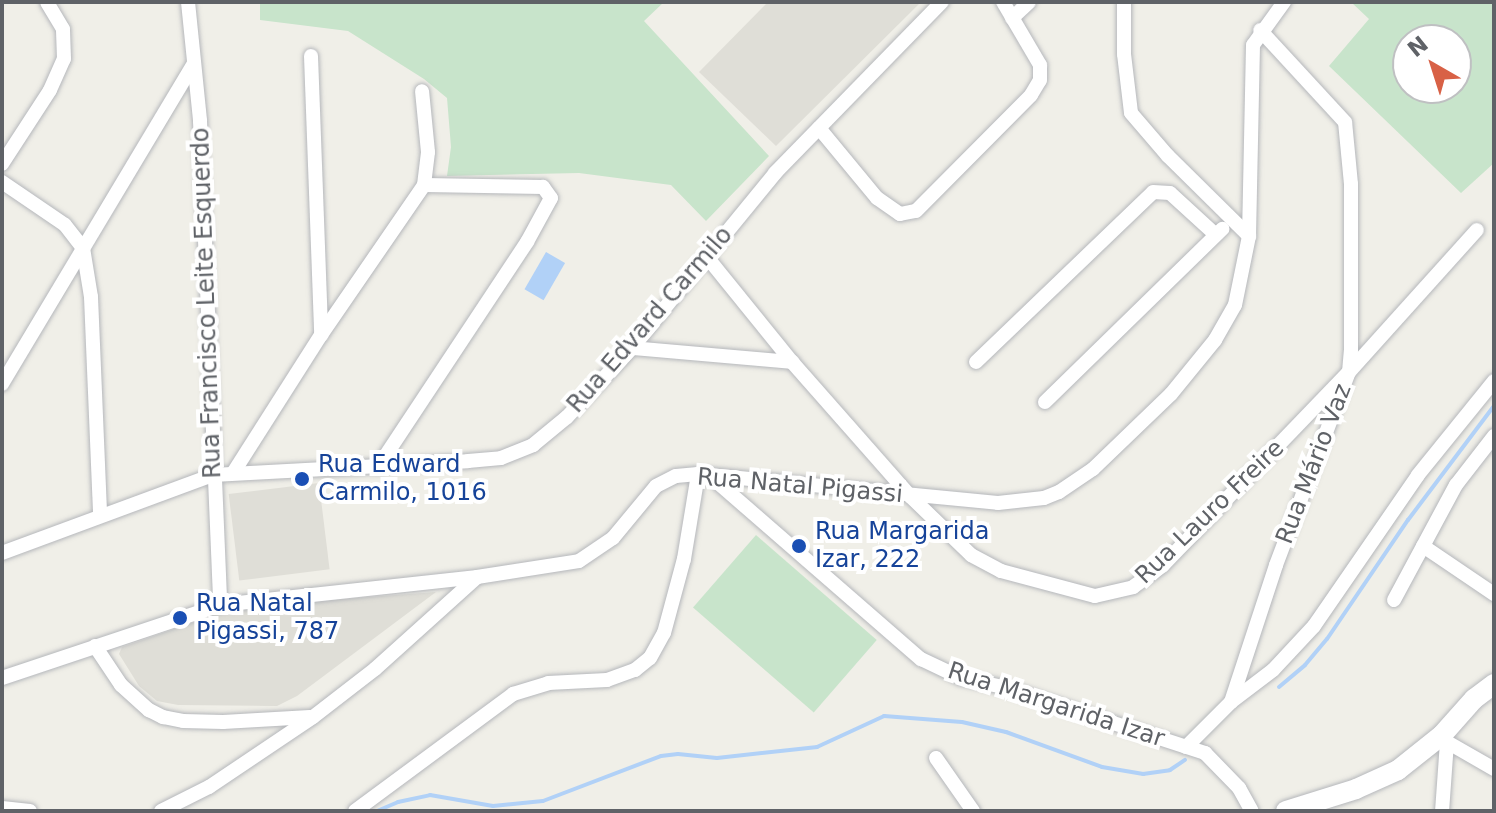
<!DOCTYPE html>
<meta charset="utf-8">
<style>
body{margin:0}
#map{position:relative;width:1496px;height:813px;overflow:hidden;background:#f0efe8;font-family:"DejaVu Sans",sans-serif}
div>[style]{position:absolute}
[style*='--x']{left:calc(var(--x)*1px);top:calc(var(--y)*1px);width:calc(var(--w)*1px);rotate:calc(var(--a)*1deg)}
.education>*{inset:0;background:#dfded7;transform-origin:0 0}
.green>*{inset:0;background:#c8e4cb;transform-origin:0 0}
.water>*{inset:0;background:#b1d1f7;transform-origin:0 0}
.stream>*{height:4px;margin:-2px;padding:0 2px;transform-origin:2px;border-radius:2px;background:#b1d1f7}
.roads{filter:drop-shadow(0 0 2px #b5b7bb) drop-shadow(0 0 2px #b5b7bb)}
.street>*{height:14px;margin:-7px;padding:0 7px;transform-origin:7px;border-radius:7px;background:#fff}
.secondary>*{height:20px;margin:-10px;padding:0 10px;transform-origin:10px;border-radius:10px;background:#fff}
.dots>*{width:22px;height:22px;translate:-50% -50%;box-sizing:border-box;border:4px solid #fff;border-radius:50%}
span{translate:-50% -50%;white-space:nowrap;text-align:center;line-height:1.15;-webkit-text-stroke:8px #fff;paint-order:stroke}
.street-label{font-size:24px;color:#5f6267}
.transit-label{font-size:24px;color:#164399}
.left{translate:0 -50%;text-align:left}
.frame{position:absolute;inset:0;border:4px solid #5f6267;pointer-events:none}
.north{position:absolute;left:1392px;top:24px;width:80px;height:80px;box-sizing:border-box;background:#fff;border:2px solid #bfc0c2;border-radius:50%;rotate:321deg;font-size:22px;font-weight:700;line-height:32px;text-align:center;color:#5f6267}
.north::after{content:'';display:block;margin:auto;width:28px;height:36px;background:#d86146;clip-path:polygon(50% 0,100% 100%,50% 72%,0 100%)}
</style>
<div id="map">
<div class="education">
<div style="clip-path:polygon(768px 2px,921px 2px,776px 146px,699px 72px)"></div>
<div style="left:319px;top:483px;width:87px;height:91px;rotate:83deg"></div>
<div style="clip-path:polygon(436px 592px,297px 696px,277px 706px,178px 705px,157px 701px,139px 686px,119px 654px,122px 647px,239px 607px)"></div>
</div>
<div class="green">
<div style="clip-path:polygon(260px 2px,664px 2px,644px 21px,769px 156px,706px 221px,671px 185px,579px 173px,447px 176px,451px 147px,447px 98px,424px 79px,348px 31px,260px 20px)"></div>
<div style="clip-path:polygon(evenodd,1351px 2px,1494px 2px,1494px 163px,1461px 193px,1329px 66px,1369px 19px,1351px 2px,1408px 40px,1456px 40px,1456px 88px,1408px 88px,1408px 40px)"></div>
<div style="left:756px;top:535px;width:160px;height:96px;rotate:41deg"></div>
</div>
<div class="water">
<div style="left:546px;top:252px;width:22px;height:43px;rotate:30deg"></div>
</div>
<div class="stream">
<div style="--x:1279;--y:687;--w:34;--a:-40"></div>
<div style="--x:1305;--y:665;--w:34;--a:-50"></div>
<div style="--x:1327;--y:639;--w:144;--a:-55.8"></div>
<div style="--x:1408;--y:520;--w:143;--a:-53"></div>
<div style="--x:377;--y:811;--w:23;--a:-23"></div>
<div style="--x:398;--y:802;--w:33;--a:-12"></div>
<div style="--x:430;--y:795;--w:64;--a:9.9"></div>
<div style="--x:493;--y:806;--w:50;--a:-5.7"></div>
<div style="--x:543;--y:801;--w:126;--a:-20.9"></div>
<div style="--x:661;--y:756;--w:17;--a:-7"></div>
<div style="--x:678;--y:754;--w:39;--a:6"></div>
<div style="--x:717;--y:758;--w:101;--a:-6.3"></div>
<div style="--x:817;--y:747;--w:74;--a:-24.8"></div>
<div style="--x:884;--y:716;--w:78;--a:4.4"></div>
<div style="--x:962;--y:722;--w:45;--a:12.8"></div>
<div style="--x:1006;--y:732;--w:102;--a:20"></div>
<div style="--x:1102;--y:767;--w:42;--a:9.7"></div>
<div style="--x:1143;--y:774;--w:27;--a:-8"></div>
<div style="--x:1170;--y:770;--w:18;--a:-34"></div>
</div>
<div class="roads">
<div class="street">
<div style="--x:188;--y:2;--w:120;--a:84.2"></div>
<div style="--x:200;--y:121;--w:484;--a:87.6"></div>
<div style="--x:1124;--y:2;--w:52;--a:90"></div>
<div style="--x:1124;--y:54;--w:59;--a:83.2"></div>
<div style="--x:1131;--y:113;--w:57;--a:49.3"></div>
<div style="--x:1168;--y:156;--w:114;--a:44.6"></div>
<div style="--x:1012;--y:18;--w:23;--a:-43"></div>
<div style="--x:311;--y:56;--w:279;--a:87.9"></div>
<div style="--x:819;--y:128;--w:91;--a:50.4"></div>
<div style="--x:877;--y:198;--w:28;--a:35"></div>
<div style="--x:900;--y:214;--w:16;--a:-11"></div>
<div style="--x:916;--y:211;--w:163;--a:-45.2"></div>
<div style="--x:1031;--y:95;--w:17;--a:-59"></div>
<div style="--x:1040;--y:80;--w:15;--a:-90"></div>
<div style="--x:1040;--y:65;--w:73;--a:-120.4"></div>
<div style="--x:2;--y:164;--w:88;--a:-57"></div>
<div style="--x:50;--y:90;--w:34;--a:-66"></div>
<div style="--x:64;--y:59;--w:30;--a:-92"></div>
<div style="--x:63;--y:29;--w:31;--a:-121"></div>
<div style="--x:2;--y:182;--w:76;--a:34.3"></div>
<div style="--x:65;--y:225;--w:29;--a:52"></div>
<div style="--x:83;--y:248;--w:50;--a:80.7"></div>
<div style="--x:91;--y:297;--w:218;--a:87.6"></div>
<div style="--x:707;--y:257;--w:135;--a:51"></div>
<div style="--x:792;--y:362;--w:179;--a:48.6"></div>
<div style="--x:910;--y:496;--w:85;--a:44"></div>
<div style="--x:971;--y:555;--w:34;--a:28"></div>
<div style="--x:1001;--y:571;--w:97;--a:14.9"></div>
<div style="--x:1095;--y:596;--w:39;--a:-13"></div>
<div style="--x:1133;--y:587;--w:37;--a:-36"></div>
<div style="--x:1163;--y:565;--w:268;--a:-46.1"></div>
<div style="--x:1349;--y:372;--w:191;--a:-48"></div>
<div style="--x:632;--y:348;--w:161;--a:5"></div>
<div style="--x:976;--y:362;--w:245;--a:-43.8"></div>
<div style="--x:1153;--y:192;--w:17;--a:3"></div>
<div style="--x:1170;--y:193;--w:62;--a:42.4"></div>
<div style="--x:2;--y:384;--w:372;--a:-59.1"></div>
<div style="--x:1045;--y:402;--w:248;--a:-44.3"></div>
<div style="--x:378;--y:467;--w:270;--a:-56.5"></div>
<div style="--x:527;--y:242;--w:50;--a:-61.4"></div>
<div style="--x:551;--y:198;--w:14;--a:-126"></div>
<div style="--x:543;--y:187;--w:119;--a:-179"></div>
<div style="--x:233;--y:473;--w:164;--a:-57.5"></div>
<div style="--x:321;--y:335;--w:182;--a:-55.5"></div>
<div style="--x:424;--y:185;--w:33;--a:-83"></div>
<div style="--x:428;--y:152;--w:61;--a:-95.6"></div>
<div style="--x:709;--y:475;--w:281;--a:41"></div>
<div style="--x:921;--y:659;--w:44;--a:25.4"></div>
<div style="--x:961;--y:678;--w:43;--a:12.1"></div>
<div style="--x:1003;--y:687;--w:213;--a:18.1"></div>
<div style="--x:1205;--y:753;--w:49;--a:45.8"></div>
<div style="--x:1239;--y:788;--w:26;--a:61"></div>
<div style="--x:1423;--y:546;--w:86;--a:34.1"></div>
<div style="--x:2;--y:553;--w:225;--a:-20.3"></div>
<div style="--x:213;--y:475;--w:255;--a:-3.1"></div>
<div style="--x:468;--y:461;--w:33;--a:-5"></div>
<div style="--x:501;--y:458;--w:35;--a:-22"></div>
<div style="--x:533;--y:445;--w:44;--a:-39.5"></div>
<div style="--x:567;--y:417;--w:95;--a:-46.7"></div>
<div style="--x:632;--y:348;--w:226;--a:-50.7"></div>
<div style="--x:775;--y:173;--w:239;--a:-45.7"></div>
<div style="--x:1394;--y:600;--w:131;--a:-61.7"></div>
<div style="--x:1456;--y:485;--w:62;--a:-52.2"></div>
<div style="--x:95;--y:646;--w:47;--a:56.3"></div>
<div style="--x:121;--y:685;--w:38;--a:42"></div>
<div style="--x:149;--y:710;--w:16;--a:27"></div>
<div style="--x:163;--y:717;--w:20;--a:11"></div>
<div style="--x:183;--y:721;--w:40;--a:1.4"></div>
<div style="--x:223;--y:722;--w:87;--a:-3.3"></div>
<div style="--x:2;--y:678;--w:230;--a:-18.5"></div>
<div style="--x:220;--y:605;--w:259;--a:-6.2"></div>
<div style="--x:477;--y:577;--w:103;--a:-8.9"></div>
<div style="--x:579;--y:561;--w:41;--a:-34.1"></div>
<div style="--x:613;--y:538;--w:67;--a:-50.4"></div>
<div style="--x:656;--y:486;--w:22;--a:-27"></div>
<div style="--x:676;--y:476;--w:22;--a:-5"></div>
<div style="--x:698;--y:474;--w:301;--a:5.5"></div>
<div style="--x:998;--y:503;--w:46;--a:-6.2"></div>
<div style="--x:1044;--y:498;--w:16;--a:-22"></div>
<div style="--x:1059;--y:492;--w:41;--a:-34.1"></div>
<div style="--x:1093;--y:469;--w:108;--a:-43.9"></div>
<div style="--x:1171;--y:394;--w:70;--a:-50.8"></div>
<div style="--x:1215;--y:340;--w:40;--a:-60.3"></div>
<div style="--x:1235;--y:305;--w:70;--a:-78.5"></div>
<div style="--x:1249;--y:236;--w:191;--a:-88.8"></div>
<div style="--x:1253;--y:45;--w:53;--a:-54.2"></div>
<div style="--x:1231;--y:702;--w:144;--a:-71.8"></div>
<div style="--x:1276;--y:565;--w:206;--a:-69.3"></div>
<div style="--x:1349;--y:372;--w:21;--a:-85"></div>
<div style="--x:1351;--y:351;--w:167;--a:-90"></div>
<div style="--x:1351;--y:184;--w:62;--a:-95.5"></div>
<div style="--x:1345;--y:122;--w:125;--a:-132.7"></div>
<div style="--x:1442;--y:735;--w:9;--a:54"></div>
<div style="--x:1447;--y:742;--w:69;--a:94.1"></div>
<div style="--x:1447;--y:742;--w:54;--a:29.9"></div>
<div style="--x:1186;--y:747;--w:64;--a:-45"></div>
<div style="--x:1231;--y:702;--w:53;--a:-37.3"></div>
<div style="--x:1273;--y:670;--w:60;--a:-47"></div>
<div style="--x:1314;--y:626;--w:183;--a:-55.4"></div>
<div style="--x:1418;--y:475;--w:121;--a:-51"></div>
<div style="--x:936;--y:758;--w:65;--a:55.1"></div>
<div style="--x:2;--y:808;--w:28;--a:6"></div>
<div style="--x:161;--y:811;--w:54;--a:-26.6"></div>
<div style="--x:209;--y:787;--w:125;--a:-33.9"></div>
<div style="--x:313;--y:717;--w:78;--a:-37.7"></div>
<div style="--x:375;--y:669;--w:137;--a:-42"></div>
<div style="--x:355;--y:811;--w:197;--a:-36.5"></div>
<div style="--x:513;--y:694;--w:37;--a:-17"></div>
<div style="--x:548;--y:683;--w:59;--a:-2.9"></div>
<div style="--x:607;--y:680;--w:30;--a:-20"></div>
<div style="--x:635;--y:670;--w:19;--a:-39"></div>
<div style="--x:650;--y:658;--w:29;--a:-61"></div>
<div style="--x:664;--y:633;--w:77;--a:-74.9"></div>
<div style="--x:684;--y:559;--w:86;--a:-80.6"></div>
</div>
<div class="secondary">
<div style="--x:1286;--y:811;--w:73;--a:-17.4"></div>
<div style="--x:1356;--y:789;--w:46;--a:-24.3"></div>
<div style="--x:1398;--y:770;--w:56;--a:-38.5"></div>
<div style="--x:1442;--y:735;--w:48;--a:-48.4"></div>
<div style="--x:1474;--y:699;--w:25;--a:-37"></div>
</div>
</div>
<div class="dots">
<div style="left:302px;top:479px;background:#1a4fb4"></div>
<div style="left:799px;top:546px;background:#1a4fb4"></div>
<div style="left:180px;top:618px;background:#1a4fb4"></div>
</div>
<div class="street-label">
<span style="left:207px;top:303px;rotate:-92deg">Rua Francisco Leite Esquerdo</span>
<span style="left:650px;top:320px;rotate:-49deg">Rua Edvard Carmilo</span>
<span style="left:1314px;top:464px;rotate:-69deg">Rua Mário Vaz</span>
<span style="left:800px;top:486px;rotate:5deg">Rua Natal Pigassi</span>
<span style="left:1210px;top:512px;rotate:-44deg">Rua Lauro Freire</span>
<span style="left:1056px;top:705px;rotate:18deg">Rua Margarida Izar</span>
</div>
<div class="transit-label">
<span class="left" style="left:318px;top:479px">Rua Edward<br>Carmilo, 1016</span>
<span class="left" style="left:815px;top:546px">Rua Margarida<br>Izar, 222</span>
<span class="left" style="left:196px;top:618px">Rua Natal<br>Pigassi, 787</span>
</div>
<div class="frame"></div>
<div class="north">N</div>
</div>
